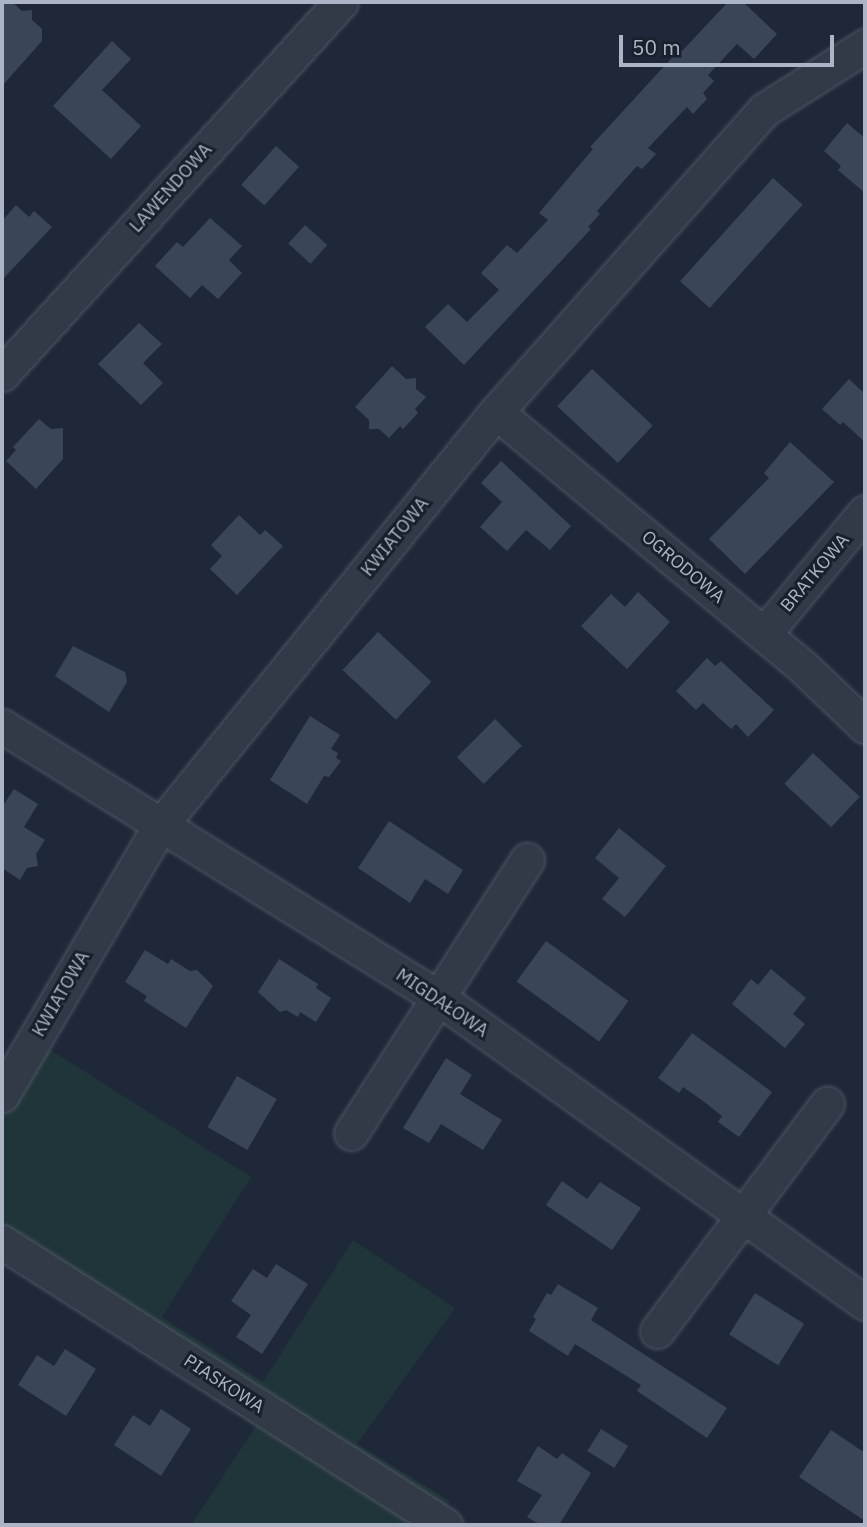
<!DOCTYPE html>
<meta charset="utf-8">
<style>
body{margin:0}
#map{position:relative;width:867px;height:1527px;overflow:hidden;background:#1e2838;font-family:"IBM Plex Sans",sans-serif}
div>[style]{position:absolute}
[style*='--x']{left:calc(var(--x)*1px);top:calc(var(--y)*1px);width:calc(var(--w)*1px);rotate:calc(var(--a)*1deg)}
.green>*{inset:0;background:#203539}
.building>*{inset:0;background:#3a4658;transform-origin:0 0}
.roads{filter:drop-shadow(0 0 2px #4c5563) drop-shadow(0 0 2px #4c5563)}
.minor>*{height:33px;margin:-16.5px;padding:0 16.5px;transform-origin:16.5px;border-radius:16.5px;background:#323a48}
span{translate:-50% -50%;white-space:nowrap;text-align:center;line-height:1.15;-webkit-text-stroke:6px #18202c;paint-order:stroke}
.street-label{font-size:18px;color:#acb5c5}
.frame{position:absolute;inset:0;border:4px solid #acb5c5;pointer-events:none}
.scale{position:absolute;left:619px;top:35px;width:215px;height:32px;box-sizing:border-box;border:4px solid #acb5c5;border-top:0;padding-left:9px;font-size:21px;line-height:24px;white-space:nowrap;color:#acb5c5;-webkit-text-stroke:5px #18202c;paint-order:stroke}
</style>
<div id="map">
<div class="green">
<div style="clip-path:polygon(24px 1033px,251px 1177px,162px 1317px,263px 1382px,353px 1240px,455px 1308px,357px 1444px,450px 1501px,433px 1525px,191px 1525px,256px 1426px,2px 1258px,2px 1071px)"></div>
</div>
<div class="building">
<div style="clip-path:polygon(2px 2px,12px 2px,22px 11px,32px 10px,32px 20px,42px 29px,42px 41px,2px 86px)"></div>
<div style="clip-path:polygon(728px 2px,743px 2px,777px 34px,754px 59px,737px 44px,708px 75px,714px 81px,703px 93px,707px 99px,693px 114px,687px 107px,648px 148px,656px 154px,642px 169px,637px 166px,597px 211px,600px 214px,588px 227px,591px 229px,464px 365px,425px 327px,448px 304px,467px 322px,499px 290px,481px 273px,507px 245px,517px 253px,548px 220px,539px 213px,593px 149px,590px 147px,680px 49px,682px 51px)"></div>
<div style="clip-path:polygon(112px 41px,131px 59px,102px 90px,141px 126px,111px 159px,53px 106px)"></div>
<div style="clip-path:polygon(847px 123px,865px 138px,865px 193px,838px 170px,841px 166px,824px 151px)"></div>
<div style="left:276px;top:146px;width:31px;height:52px;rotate:42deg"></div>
<div style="left:773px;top:178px;width:40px;height:139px;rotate:42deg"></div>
<div style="clip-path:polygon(16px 205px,29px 217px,34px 211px,52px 227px,2px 280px,2px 221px)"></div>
<div style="clip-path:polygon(210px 218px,242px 246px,229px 260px,242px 273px,218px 299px,202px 285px,190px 298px,155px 266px,177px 242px,183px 247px)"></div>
<div style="left:305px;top:225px;width:30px;height:25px;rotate:42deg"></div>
<div style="clip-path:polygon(139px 323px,162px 344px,143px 363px,163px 383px,141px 405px,98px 364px)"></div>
<div style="clip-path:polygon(392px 366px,406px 379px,416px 378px,416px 389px,426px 397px,415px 409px,418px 413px,403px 429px,400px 426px,389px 438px,379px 429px,369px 429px,369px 420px,355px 407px)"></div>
<div style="left:592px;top:369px;width:83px;height:51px;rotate:43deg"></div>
<div style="clip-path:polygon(849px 379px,865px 394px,865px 442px,843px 422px,840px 425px,822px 409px)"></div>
<div style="clip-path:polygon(39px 419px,51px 429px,63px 428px,63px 459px,36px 489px,6px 461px,16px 450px,13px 447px)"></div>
<div style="clip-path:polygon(790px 442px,834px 482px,745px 574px,709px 539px,769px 478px,764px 473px)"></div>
<div style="clip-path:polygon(501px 461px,571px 526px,550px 550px,526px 530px,507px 551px,480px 527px,502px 502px,481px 483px)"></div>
<div style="clip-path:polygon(239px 515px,260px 535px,265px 530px,283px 546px,237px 595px,210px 569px,222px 556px,211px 545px)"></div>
<div style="clip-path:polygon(638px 592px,670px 622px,627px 669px,581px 626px,611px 594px,625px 607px)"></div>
<div style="left:378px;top:632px;width:73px;height:52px;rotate:43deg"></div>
<div style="clip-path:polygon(73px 646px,125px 672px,127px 682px,109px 712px,55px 676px)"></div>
<div style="clip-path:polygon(707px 658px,715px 666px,721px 661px,774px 710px,748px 737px,736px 724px,731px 729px,703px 703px,696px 710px,676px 691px)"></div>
<div style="clip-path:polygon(310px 716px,340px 735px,331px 749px,338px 753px,336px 758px,341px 761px,329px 777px,324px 776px,307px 804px,270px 780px)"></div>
<div style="left:495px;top:719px;width:38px;height:54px;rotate:45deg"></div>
<div style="left:813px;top:753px;width:64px;height:42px;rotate:43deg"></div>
<div style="clip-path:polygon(14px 789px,38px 804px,24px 827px,45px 840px,36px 854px,38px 866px,27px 868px,20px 880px,2px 868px,2px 807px)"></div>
<div style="clip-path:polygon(389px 821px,463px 870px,448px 894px,425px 879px,410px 903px,358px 868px)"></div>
<div style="clip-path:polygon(619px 828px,666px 866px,625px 917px,602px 899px,619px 878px,595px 858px)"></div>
<div style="left:546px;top:941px;width:102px;height:50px;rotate:36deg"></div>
<div style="clip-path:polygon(145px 950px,168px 964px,171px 959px,190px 971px,197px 970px,213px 986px,186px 1028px,144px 1001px,147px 996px,125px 982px)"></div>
<div style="clip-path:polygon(279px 959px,318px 984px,316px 988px,331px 998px,316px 1022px,300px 1012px,298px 1017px,286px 1010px,280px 1012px,258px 992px)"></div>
<div style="clip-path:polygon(771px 969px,806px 998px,793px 1014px,805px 1024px,785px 1048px,732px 1004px,751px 979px,758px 985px)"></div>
<div style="clip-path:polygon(692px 1033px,772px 1092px,739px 1137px,718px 1122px,722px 1116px,703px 1101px,683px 1087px,679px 1093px,658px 1078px)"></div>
<div style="clip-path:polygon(446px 1058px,472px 1075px,460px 1094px,502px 1120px,483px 1150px,441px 1124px,429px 1143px,403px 1128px)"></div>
<div style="left:237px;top:1076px;width:46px;height:59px;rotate:30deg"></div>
<div style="clip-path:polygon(562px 1181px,587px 1199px,600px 1182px,641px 1208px,612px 1250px,546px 1205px)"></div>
<div style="clip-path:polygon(276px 1264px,308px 1284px,262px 1354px,236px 1337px,251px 1315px,231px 1301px,253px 1269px,267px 1278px)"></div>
<div style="clip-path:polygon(558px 1284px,598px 1308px,591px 1320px,727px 1408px,707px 1438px,637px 1391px,641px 1385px,575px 1344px,568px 1356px,529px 1331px,536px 1319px,533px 1317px,547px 1293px,551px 1295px)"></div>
<div style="left:755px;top:1293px;width:58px;height:49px;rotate:32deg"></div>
<div style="clip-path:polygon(65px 1349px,96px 1369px,66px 1416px,18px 1385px,37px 1355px,54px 1366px)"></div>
<div style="clip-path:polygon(161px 1409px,191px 1429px,161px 1476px,114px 1445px,133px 1415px,150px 1426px)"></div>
<div style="left:601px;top:1429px;width:32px;height:26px;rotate:32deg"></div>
<div style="clip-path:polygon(831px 1430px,865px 1453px,865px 1521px,799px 1477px)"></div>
<div style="clip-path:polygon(538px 1446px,557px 1459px,562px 1453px,591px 1473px,559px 1525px,541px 1525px,527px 1517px,542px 1495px,517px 1481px)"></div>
</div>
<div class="roads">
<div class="minor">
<div style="--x:2;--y:374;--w:503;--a:-47.66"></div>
<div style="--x:496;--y:412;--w:399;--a:39.7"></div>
<div style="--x:803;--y:667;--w:86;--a:43.6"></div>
<div style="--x:764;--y:634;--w:158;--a:-50.4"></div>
<div style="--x:2;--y:726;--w:511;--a:31.89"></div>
<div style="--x:436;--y:996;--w:528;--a:35.59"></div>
<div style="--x:2;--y:1095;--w:312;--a:-59.6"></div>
<div style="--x:160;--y:826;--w:533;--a:-50.94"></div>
<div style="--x:496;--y:412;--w:404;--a:-48.4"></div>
<div style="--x:764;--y:110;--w:120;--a:-32.4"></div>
<div style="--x:351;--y:1133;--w:325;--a:-57.2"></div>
<div style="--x:2;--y:1242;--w:526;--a:32.57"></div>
<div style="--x:657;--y:1331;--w:284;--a:-53.2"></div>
</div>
</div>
<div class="street-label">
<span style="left:171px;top:188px;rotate:-48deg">LAWENDOWA</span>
<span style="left:395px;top:537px;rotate:-51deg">KWIATOWA</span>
<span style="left:683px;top:567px;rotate:40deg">OGRODOWA</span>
<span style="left:815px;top:573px;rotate:-50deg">BRATKOWA</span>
<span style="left:61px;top:994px;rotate:-60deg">KWIATOWA</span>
<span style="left:442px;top:1003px;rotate:34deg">MIGDAŁOWA</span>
<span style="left:224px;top:1384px;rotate:33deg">PIASKOWA</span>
</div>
<div class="frame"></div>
<div class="scale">50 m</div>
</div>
